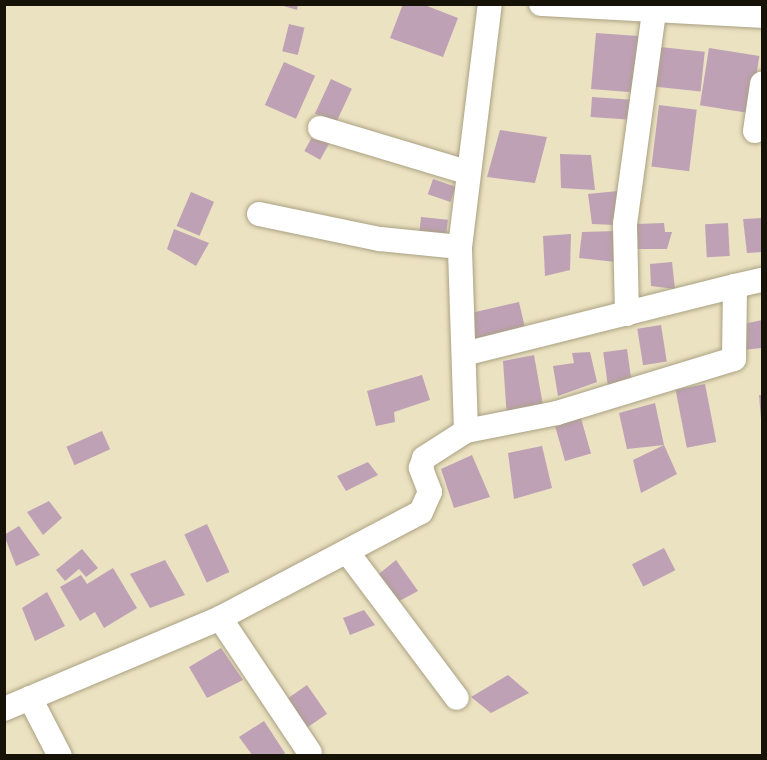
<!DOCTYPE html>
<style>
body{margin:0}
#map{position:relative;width:767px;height:760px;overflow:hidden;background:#ebe2c1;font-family:Inter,sans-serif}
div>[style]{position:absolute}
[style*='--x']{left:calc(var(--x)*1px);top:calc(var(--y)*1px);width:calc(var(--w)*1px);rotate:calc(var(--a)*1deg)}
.building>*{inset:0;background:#bea1b5;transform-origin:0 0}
.roads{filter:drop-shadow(0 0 2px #aaa183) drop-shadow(0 0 2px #aaa183)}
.minor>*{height:24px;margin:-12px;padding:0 12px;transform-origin:12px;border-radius:12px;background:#fff}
span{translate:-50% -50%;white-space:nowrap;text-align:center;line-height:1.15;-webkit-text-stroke:4.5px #f8efce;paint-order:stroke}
.frame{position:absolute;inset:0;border:6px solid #161207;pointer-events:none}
</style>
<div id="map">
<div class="building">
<div style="clip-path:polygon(277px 4px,298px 4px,297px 10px)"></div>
<div style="clip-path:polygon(403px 4px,422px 4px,458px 18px,443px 57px,390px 38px)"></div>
<div style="left:289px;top:24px;width:16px;height:28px;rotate:14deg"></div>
<div style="clip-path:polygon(596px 33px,638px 36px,641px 93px,591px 89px)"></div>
<div style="left:660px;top:47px;width:45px;height:40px;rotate:6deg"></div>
<div style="left:709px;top:48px;width:51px;height:58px;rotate:9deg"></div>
<div style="left:284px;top:62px;width:34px;height:47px;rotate:24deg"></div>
<div style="left:331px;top:79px;width:23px;height:38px;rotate:25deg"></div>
<div style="left:592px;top:97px;width:40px;height:20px;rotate:4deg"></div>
<div style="left:659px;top:105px;width:38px;height:62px;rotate:7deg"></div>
<div style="left:316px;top:130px;width:18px;height:24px;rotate:29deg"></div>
<div style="clip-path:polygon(500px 130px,547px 137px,535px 183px,487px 177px)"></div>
<div style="clip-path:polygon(560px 154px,591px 155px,595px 190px,561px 188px)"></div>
<div style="left:433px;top:179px;width:24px;height:16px;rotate:19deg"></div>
<div style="clip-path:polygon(618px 191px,615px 225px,592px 224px,588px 194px)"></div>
<div style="left:191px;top:192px;width:25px;height:37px;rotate:23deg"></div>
<div style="left:421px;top:217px;width:27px;height:18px;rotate:6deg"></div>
<div style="clip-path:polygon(762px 218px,762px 252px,747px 253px,743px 219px)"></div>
<div style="clip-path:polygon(664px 223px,665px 232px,672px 232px,667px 249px,637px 249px,636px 224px)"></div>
<div style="left:728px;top:223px;width:33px;height:23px;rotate:87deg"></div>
<div style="clip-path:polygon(174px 229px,209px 243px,196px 266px,167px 249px)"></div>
<div style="clip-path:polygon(617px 231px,616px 262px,579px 258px,582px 232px)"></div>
<div style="clip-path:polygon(571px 234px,570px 270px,545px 276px,543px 236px)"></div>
<div style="clip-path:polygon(672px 262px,675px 289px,651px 286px,650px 264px)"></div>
<div style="left:519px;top:302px;width:28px;height:55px;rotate:77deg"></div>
<div style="clip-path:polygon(762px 320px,762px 348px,742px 350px,739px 325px)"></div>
<div style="left:661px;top:325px;width:37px;height:24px;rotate:81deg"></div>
<div style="left:627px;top:349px;width:36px;height:24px;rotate:82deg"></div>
<div style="clip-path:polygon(590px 352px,597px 382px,558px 396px,553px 366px,574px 363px,572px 353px)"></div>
<div style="clip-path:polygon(534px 355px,544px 411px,507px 418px,503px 361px)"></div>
<div style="clip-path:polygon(422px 375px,430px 400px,394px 412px,395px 422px,376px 426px,367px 391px)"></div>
<div style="left:705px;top:384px;width:59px;height:30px;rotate:79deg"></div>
<div style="clip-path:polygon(759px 395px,762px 395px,762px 419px,761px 419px)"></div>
<div style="clip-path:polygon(655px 403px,664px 445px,627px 449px,619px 413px)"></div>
<div style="left:580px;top:415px;width:40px;height:27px;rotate:74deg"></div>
<div style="left:102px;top:431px;width:20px;height:39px;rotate:66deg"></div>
<div style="clip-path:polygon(664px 445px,677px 474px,641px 493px,633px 460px)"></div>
<div style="clip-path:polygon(542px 446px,552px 488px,514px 499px,508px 453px)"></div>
<div style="clip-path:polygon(472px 455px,490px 497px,454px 508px,441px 469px)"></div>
<div style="clip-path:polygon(368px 462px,378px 475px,346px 491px,337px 476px)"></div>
<div style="clip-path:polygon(49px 501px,62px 518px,43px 535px,27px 512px)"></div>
<div style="left:207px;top:524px;width:53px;height:25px;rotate:65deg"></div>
<div style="clip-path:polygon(19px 526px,40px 555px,16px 566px,4px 535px)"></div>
<div style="left:664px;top:548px;width:25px;height:36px;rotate:63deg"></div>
<div style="clip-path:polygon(82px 549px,98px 568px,86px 577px,79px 569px,65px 581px,56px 570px)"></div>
<div style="clip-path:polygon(165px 560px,185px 595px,150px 608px,130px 574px)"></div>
<div style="clip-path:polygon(396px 560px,418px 591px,392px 605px,374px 578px)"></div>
<div style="clip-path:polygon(113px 568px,137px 608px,104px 628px,95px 612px,80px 621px,60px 587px,81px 575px,87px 584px)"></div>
<div style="clip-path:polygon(47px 592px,65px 626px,35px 641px,22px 608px)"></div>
<div style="clip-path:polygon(364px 610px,375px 625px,350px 635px,343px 618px)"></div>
<div style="clip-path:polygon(221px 648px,243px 680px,207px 698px,189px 667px)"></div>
<div style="clip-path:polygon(508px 675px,529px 693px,491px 713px,471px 697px)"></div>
<div style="left:307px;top:685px;width:35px;height:25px;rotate:55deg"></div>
<div style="clip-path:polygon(264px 721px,285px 753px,282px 756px,253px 756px,239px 737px)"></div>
</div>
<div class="roads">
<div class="minor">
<div style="--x:541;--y:4;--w:221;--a:3.1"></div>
<div style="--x:320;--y:128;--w:153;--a:16.7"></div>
<div style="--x:755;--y:131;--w:48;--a:-81.5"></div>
<div style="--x:259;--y:214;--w:124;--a:11.7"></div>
<div style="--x:380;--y:239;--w:80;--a:5.7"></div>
<div style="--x:735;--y:286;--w:28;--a:-13"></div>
<div style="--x:627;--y:314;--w:90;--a:-91.3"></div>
<div style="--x:625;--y:224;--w:213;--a:-82.2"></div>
<div style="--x:466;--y:431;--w:184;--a:-91.9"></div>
<div style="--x:460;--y:247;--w:245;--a:-83"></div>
<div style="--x:348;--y:553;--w:181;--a:53.1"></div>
<div style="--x:220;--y:618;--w:162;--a:56.3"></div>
<div style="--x:30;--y:698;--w:65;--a:62.7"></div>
<div style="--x:4;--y:709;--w:234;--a:-22.8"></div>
<div style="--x:220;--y:618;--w:227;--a:-27.8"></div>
<div style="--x:421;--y:512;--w:22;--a:-66"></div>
<div style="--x:430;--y:492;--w:26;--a:-111"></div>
<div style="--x:421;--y:468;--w:10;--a:-73"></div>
<div style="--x:424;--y:458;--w:50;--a:-32.7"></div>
<div style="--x:466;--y:431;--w:93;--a:-11.2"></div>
<div style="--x:557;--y:413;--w:185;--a:-17"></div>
<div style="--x:734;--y:359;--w:73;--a:-89.2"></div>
<div style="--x:735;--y:286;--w:279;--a:165.9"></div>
</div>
</div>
<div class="frame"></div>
</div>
